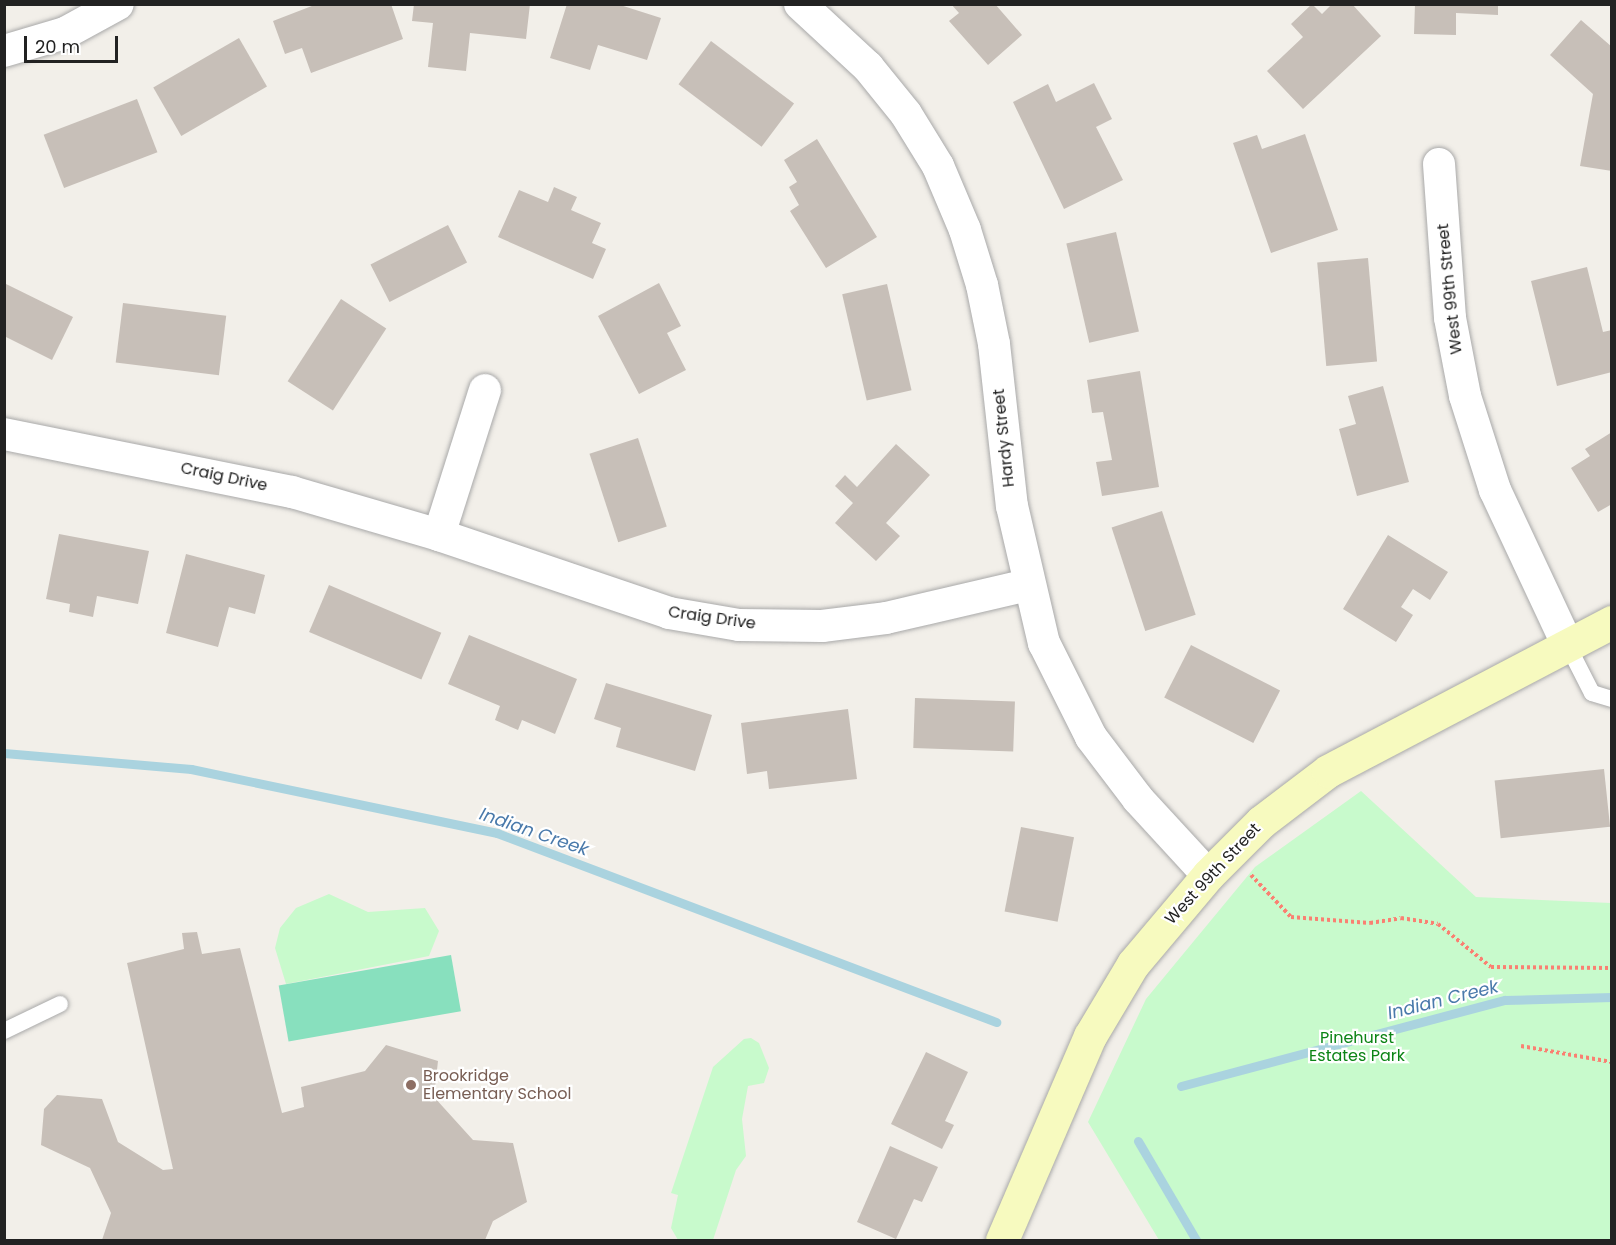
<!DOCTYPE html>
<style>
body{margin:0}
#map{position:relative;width:1616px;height:1245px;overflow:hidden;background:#f2efe9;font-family:Poppins,sans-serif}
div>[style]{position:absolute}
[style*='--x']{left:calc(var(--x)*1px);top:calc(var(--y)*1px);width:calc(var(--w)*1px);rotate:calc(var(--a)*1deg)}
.park>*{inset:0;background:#c8facc}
.pitch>*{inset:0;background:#88e0be;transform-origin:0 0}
.stream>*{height:9px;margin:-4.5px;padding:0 4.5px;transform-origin:4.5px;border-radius:4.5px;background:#aad3df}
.building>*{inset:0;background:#c7bfb8;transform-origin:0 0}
.path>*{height:4px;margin-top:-2px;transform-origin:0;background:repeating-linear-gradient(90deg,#fa8072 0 3px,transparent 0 6px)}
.roads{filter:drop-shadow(0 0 2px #a9a9a9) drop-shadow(0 0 2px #a9a9a9)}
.lane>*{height:16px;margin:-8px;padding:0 8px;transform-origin:8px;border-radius:8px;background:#fff}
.street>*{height:32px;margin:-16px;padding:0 16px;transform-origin:16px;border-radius:16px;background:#fff}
.secondary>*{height:33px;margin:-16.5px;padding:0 16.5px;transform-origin:16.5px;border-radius:16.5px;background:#f7fabf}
.dots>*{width:16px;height:16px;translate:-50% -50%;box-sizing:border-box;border:3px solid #fff;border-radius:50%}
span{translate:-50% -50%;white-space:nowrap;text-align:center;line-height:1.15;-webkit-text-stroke:4.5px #fff;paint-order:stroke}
.street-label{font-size:16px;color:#222}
.park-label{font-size:16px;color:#0c8416}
.education-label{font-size:16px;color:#785e54}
.left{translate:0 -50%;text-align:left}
.water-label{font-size:18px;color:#4a7aab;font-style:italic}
.frame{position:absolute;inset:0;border:6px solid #222;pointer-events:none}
.scale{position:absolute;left:24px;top:36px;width:94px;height:27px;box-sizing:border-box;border:3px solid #222;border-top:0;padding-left:8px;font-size:18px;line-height:21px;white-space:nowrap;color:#222;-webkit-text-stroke:4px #fff;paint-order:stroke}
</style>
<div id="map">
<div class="park">
<div style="clip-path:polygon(1361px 791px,1476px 897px,1611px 903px,1611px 1240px,1159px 1240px,1088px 1122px,1146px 999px,1255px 867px)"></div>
<div style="clip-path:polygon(329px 894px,368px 912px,425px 908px,439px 931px,429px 956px,286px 984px,275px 948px,280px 928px,296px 908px)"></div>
<div style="clip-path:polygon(751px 1038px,759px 1043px,769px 1068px,764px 1083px,748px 1086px,742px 1119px,746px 1156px,736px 1170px,713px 1240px,678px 1240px,671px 1228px,678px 1195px,671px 1193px,713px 1067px,744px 1039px)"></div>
</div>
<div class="pitch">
<div style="left:451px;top:955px;width:57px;height:175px;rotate:80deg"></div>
</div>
<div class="stream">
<div style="--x:4;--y:753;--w:188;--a:4.9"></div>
<div style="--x:191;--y:769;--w:313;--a:11.8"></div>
<div style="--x:497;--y:833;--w:534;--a:20.74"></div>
<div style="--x:1181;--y:1086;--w:335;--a:-14.9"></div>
<div style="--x:1505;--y:1000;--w:107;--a:-1.6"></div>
<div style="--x:1138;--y:1141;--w:115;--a:59.6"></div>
</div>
<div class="building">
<div style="clip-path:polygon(317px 4px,391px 4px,403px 39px,311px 73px,302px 48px,285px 54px,273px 21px)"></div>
<div style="clip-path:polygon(414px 4px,530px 4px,526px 39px,470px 33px,466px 71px,428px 67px,433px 23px,412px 21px)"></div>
<div style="clip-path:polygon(567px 4px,617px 4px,661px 18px,647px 60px,598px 45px,590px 70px,550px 58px)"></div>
<div style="clip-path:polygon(951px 4px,995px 4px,1022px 35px,988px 65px,949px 21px,959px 13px)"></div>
<div style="clip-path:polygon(1312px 4px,1322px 14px,1332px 4px,1352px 4px,1381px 36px,1303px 109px,1267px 71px,1303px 37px,1291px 24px)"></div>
<div style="clip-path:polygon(1415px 4px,1498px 4px,1498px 15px,1456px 13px,1456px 35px,1414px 34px)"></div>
<div style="clip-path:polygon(1581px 20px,1612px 47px,1612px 171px,1580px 166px,1593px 94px,1550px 55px)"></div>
<div style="left:239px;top:38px;width:56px;height:99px;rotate:60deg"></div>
<div style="left:711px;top:41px;width:104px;height:54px;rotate:37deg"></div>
<div style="clip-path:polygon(1094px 83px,1112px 119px,1096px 127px,1123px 180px,1064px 209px,1013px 102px,1048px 84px,1056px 102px)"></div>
<div style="left:137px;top:99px;width:57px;height:100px;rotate:69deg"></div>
<div style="clip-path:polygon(1305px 134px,1338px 230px,1271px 253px,1233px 143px,1257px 135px,1262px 149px)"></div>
<div style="clip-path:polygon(817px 139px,877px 237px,826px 268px,790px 211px,799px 205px,789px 187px,797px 182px,784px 160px)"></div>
<div style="clip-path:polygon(554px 187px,577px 197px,571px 210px,601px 223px,592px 243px,606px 249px,593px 279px,498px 237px,519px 190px,548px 202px)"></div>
<div style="left:448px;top:225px;width:42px;height:87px;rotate:63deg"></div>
<div style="left:1116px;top:232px;width:102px;height:51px;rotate:77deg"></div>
<div style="left:1368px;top:258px;width:104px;height:51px;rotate:85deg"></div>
<div style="clip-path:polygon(1587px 267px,1603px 332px,1612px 330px,1612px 372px,1557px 386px,1531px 281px)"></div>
<div style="clip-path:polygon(4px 283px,73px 317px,52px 360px,4px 336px)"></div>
<div style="clip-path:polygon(659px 283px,681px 326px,667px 333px,686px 370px,639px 394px,598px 316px)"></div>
<div style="left:887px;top:284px;width:109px;height:46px;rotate:77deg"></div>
<div style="left:341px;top:299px;width:54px;height:98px;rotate:33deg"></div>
<div style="left:123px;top:303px;width:104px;height:60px;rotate:7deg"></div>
<div style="clip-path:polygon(1140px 371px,1159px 487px,1102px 496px,1096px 462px,1112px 460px,1103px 412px,1092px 413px,1087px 380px)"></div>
<div style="clip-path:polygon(1383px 386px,1409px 482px,1357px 496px,1339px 429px,1356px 424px,1348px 396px)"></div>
<div style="clip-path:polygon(1612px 432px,1612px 504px,1598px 512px,1571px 468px,1590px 456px,1585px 449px)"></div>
<div style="left:638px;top:438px;width:93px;height:51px;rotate:72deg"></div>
<div style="clip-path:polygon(896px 444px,930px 475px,886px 523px,900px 536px,876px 561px,835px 523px,853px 503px,835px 486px,845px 475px,857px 487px)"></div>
<div style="left:1162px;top:511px;width:109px;height:53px;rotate:72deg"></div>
<div style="clip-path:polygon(59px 534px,149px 551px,138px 604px,97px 596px,93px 617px,69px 612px,70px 604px,46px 599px)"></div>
<div style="clip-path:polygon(1388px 535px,1448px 572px,1430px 600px,1413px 589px,1401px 607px,1413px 615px,1396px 642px,1343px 609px)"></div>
<div style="clip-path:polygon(186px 554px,265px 575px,255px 614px,229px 607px,218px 647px,166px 633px)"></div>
<div style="left:329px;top:585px;width:122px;height:51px;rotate:23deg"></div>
<div style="clip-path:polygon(469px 635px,577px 679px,555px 734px,522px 720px,518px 730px,495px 720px,500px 706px,448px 684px)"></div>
<div style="left:1191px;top:645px;width:100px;height:59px;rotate:27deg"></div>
<div style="clip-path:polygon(606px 683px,712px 715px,695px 771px,616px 747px,621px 728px,594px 719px)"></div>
<div style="left:915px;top:698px;width:100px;height:50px;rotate:2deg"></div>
<div style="clip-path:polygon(848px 709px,857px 779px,769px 789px,767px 771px,747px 774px,741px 723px)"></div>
<div style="left:1604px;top:769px;width:58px;height:110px;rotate:84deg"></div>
<div style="left:1021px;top:827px;width:54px;height:86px;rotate:11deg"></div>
<div style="clip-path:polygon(197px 932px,202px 954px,240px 948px,282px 1113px,304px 1107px,301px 1087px,365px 1071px,386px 1045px,438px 1061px,434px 1097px,473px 1140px,513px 1143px,527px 1202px,493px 1221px,485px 1240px,102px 1240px,111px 1213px,90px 1168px,41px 1145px,44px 1109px,57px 1095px,102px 1099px,118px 1142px,163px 1170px,173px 1169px,127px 963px,184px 949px,182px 933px)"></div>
<div style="clip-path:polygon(926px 1052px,968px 1072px,945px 1121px,954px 1125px,942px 1149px,891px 1124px)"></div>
<div style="clip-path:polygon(890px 1146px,938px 1167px,922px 1202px,914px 1199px,896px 1239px,857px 1222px)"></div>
</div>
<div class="path">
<div style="--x:1251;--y:875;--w:58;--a:46.4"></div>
<div style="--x:1291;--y:917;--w:79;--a:4.3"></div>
<div style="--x:1370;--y:923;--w:31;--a:-9"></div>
<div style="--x:1401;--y:918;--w:37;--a:9"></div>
<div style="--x:1438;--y:924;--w:68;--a:39.1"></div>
<div style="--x:1491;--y:967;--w:121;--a:0.5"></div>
<div style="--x:1521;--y:1046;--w:92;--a:10"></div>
</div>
<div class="roads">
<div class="lane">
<div style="--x:1567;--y:644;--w:55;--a:63"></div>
<div style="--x:1592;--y:693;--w:21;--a:17"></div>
<div style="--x:4;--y:1031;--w:62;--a:-25.7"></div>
</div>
<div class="street">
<div style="--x:800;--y:4;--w:93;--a:42.8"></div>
<div style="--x:868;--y:67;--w:60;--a:51"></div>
<div style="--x:906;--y:114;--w:61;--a:58.4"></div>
<div style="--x:938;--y:166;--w:69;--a:67.1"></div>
<div style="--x:965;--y:230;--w:58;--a:72.8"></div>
<div style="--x:982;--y:285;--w:60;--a:78.5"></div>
<div style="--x:994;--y:344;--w:163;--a:83.7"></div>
<div style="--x:1012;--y:506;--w:141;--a:76.9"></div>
<div style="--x:1044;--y:643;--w:105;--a:63.4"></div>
<div style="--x:1091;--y:737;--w:78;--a:52.8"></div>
<div style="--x:1138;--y:799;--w:103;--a:47.4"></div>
<div style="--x:4;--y:51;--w:64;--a:-16.4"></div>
<div style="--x:65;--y:33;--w:60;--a:-28.7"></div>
<div style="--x:1439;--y:164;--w:154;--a:85.9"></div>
<div style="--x:1450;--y:318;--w:79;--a:79.1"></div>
<div style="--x:1465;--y:396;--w:99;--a:72.3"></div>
<div style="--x:1495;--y:490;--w:170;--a:64.9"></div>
<div style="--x:4;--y:434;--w:294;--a:11.4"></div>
<div style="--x:292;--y:492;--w:153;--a:16.3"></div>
<div style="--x:439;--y:535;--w:243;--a:18.7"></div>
<div style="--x:669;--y:613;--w:71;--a:9.7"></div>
<div style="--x:739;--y:625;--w:83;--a:0.7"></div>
<div style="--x:822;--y:626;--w:64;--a:-7.1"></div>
<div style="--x:886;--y:618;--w:146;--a:-13.1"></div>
<div style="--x:439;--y:535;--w:152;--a:-72.4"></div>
</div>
<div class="secondary">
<div style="--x:1002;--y:1240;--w:222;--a:-66.7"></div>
<div style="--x:1090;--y:1036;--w:84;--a:-59.2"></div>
<div style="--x:1133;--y:964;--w:116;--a:-49.9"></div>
<div style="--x:1208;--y:875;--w:75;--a:-45"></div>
<div style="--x:1261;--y:822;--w:84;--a:-37.3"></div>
<div style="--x:1328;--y:771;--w:321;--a:-27.7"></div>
</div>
</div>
<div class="dots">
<div style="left:411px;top:1085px;background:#8d6e63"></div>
</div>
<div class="street-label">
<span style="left:1450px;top:289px;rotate:-96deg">West 99th Street</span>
<span style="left:1004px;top:438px;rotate:-96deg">Hardy Street</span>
<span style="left:224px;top:477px;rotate:12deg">Craig Drive</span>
<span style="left:712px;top:618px;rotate:8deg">Craig Drive</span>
<span style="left:1213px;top:874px;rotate:-47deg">West 99th Street</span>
</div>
<div class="park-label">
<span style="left:1357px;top:1047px">Pinehurst<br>Estates Park</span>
</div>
<div class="education-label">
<span class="left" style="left:423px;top:1085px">Brookridge<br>Elementary School</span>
</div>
<div class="water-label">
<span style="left:534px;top:832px;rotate:19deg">Indian Creek</span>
<span style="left:1443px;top:1000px;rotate:-14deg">Indian Creek</span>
</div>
<div class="frame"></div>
<div class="scale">20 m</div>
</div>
